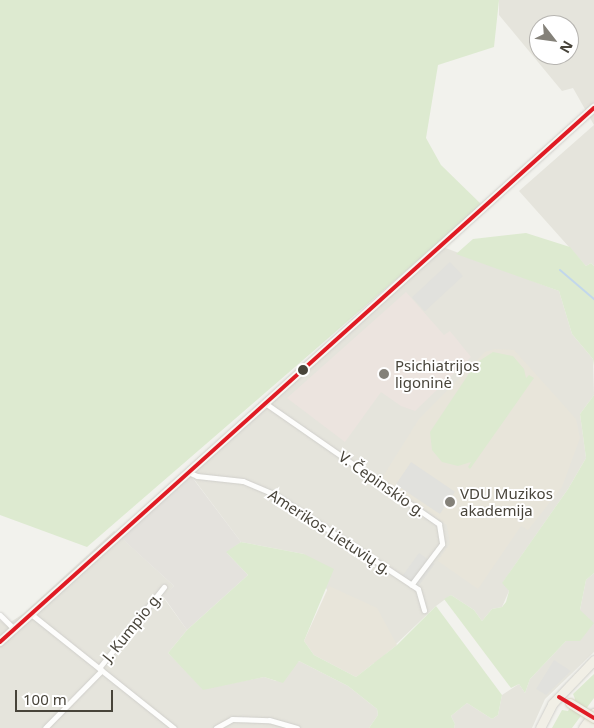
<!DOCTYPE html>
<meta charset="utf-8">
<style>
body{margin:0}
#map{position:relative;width:594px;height:728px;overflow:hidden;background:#f2f2ed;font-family:"Noto Sans",sans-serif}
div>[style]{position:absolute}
.residential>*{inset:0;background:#e5e4dc}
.industrial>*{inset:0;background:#e4e2dd}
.education>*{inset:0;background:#e8e5da}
.medical>*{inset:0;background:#ece4df}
.green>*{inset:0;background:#ddead0}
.parking>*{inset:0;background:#e1e1dd;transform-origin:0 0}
.stream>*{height:2px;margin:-1px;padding:0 1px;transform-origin:1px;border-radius:1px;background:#c2d7eb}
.roads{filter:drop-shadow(0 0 1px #d0cfcb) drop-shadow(0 0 1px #d0cfcb)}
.street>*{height:5px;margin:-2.5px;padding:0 2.5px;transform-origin:2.5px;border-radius:2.5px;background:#fdfdfc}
.secondary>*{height:8px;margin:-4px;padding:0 4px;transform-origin:4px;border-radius:4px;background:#f6f6f1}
.primary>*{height:9px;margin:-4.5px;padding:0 4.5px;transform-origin:4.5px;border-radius:4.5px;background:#f1efe6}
.bridges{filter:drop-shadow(0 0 1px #d2cfbd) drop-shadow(0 0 1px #d2cfbd)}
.primary-bridge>*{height:9px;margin:-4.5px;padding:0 4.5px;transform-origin:4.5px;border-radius:4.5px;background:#f1efe6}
.bus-1>*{height:4px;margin:-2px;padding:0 2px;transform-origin:2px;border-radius:2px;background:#e01b24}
.dots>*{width:14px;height:14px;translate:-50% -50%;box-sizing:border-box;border:2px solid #fff;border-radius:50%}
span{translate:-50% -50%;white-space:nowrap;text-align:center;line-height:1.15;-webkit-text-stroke:4px #fff;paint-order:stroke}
.poi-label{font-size:15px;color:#48443a}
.left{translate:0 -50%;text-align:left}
.street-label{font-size:15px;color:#48443a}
.north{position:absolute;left:529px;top:15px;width:50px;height:50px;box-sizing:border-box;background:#fff;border:1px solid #b6b4b0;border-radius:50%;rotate:120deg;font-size:14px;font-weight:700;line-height:20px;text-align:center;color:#48443a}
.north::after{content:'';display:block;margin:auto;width:18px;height:22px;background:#848179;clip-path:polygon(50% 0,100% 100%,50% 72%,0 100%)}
.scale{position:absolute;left:15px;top:690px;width:98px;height:22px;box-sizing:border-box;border:2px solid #48443a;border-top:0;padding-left:6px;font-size:15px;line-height:18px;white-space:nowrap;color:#48443a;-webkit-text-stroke:4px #fff;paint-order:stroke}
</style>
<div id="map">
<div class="residential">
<div style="clip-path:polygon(evenodd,499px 0,594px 0,594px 125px,573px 88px,562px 91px,499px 15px,499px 0,539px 25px,569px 25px,569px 55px,539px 55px,539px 25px)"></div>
<div style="clip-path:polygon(594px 125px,594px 266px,591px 263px,586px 266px,519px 191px)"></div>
<div style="clip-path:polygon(443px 247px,559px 291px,572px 334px,593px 359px,594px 395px,580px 414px,586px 458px,568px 489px,503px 582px,509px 591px,502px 607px,492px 609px,482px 621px,474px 610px,451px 595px,436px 606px,375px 664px,304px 554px,241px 542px,190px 474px)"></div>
<div style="clip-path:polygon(114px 531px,174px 586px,163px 597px,187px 630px,168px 653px,203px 689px,264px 677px,276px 681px,299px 661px,348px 686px,377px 709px,378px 715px,369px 728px,0 728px,0 620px,6px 625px,23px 614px)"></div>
<div style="clip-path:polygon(594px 573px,594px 652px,545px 699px,532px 728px,454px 728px,455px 724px,451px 716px,467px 703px,492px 719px,498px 715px,502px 695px,519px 684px,525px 693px,530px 679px,566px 641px,580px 610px,586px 580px)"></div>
</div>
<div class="industrial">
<div style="clip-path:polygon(188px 472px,241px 542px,227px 553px,248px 575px,187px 630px,163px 596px,174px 586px,118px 535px)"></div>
</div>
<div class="education">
<div style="clip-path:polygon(495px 349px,514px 350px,576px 419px,580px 438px,562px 487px,528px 530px,521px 526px,478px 589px,438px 561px,450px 543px,447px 525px,382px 478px,419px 419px,485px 352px)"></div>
<div style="clip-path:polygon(329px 586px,377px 608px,397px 645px,356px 677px,314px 655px,304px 641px)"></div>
</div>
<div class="medical">
<div style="clip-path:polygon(406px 292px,444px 335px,450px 331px,471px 357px,415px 411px,401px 406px,381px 392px,345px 442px,287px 398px)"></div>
</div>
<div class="green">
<div style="clip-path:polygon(0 0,499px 0,494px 47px,438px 65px,426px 138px,441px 165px,482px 205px,87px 547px,0 515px)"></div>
<div style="clip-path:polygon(526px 233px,570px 247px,586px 266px,591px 263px,594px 266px,594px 366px,593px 359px,572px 334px,559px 291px,456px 254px,473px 239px)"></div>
<div style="clip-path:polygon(493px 352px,513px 356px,524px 369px,526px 378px,529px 375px,534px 378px,470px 469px,468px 467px,471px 462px,458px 466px,442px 462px,432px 450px,430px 432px,476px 363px)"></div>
<div style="clip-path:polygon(594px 395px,594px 573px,586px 580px,580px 610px,594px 623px,580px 641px,566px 641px,530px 679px,525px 693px,519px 684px,511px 688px,444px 599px,451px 595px,474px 610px,482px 621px,492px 609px,502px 607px,506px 602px,509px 591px,502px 583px,568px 489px,586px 458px,580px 414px)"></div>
<div style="clip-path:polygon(241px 542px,304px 554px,334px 569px,304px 641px,314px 655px,356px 677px,397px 645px,436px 606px,502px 695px,498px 715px,492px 719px,467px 703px,451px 716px,455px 724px,454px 728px,369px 728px,378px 715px,377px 709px,348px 686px,299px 661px,283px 683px,264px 677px,203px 690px,168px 653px,187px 630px,248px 575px,226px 552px)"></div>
<div style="clip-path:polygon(594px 674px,594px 698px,572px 728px,552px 728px,562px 710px,568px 711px,575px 699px,573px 694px)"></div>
</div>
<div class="parking">
<div style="left:450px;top:262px;width:19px;height:52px;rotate:47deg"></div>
<div style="left:411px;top:462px;width:53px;height:27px;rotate:34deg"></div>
<div style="left:419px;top:553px;width:19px;height:28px;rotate:36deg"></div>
<div style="clip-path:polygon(554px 660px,571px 671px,546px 695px,536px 689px)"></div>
</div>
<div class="stream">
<div style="left:560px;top:270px;width:45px;rotate:40.5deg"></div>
</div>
<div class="roads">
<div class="street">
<div style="left:265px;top:403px;width:212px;rotate:34.8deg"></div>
<div style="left:439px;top:524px;width:20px;rotate:81deg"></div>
<div style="left:442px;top:544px;width:51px;rotate:127.1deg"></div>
<div style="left:188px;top:472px;width:10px;rotate:24deg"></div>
<div style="left:197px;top:476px;width:46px;rotate:6.2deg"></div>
<div style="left:243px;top:481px;width:36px;rotate:23deg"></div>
<div style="left:276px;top:495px;width:170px;rotate:33.5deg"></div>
<div style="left:418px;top:589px;width:22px;rotate:74deg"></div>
<div style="left:31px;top:614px;width:183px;rotate:38.6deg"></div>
<div style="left:0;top:615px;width:20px;rotate:45deg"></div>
<div style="left:99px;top:668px;width:104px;rotate:-51.3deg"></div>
<div style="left:45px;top:728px;width:81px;rotate:-45.5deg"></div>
<div style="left:216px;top:728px;width:18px;rotate:-29deg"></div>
<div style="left:232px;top:719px;width:37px;rotate:2deg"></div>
<div style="left:269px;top:720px;width:29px;rotate:16deg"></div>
</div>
<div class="secondary">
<div style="left:0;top:642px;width:799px;rotate:-41.96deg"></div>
</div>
<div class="primary">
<div style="left:540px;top:728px;width:27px;rotate:-63deg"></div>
<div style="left:552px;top:704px;width:61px;rotate:-46.3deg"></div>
<div style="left:583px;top:728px;width:19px;rotate:-54deg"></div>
<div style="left:593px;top:728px;width:1px;rotate:-45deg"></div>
</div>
</div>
<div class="bridges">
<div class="primary-bridge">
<div style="left:570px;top:703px;width:28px;rotate:32deg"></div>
</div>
</div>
<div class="bus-1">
<div style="left:0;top:642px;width:799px;rotate:-41.96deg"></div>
<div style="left:559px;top:697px;width:41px;rotate:31deg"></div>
</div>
<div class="dots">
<div style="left:303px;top:370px;background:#48443a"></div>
<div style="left:384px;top:374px;background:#848179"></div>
<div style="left:450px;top:502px;background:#848179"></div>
</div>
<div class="poi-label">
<span class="left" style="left:395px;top:374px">Psichiatrijos<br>ligoninė</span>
<span class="left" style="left:460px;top:502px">VDU Muzikos<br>akademija</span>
</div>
<div class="street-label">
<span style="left:382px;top:484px;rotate:35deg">V. Čepinskio g.</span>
<span style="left:330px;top:532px;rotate:33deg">Amerikos Lietuvių g.</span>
<span style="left:132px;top:627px;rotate:-51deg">J. Kumpio g.</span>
</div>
<div class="north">N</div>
<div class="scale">100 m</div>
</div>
